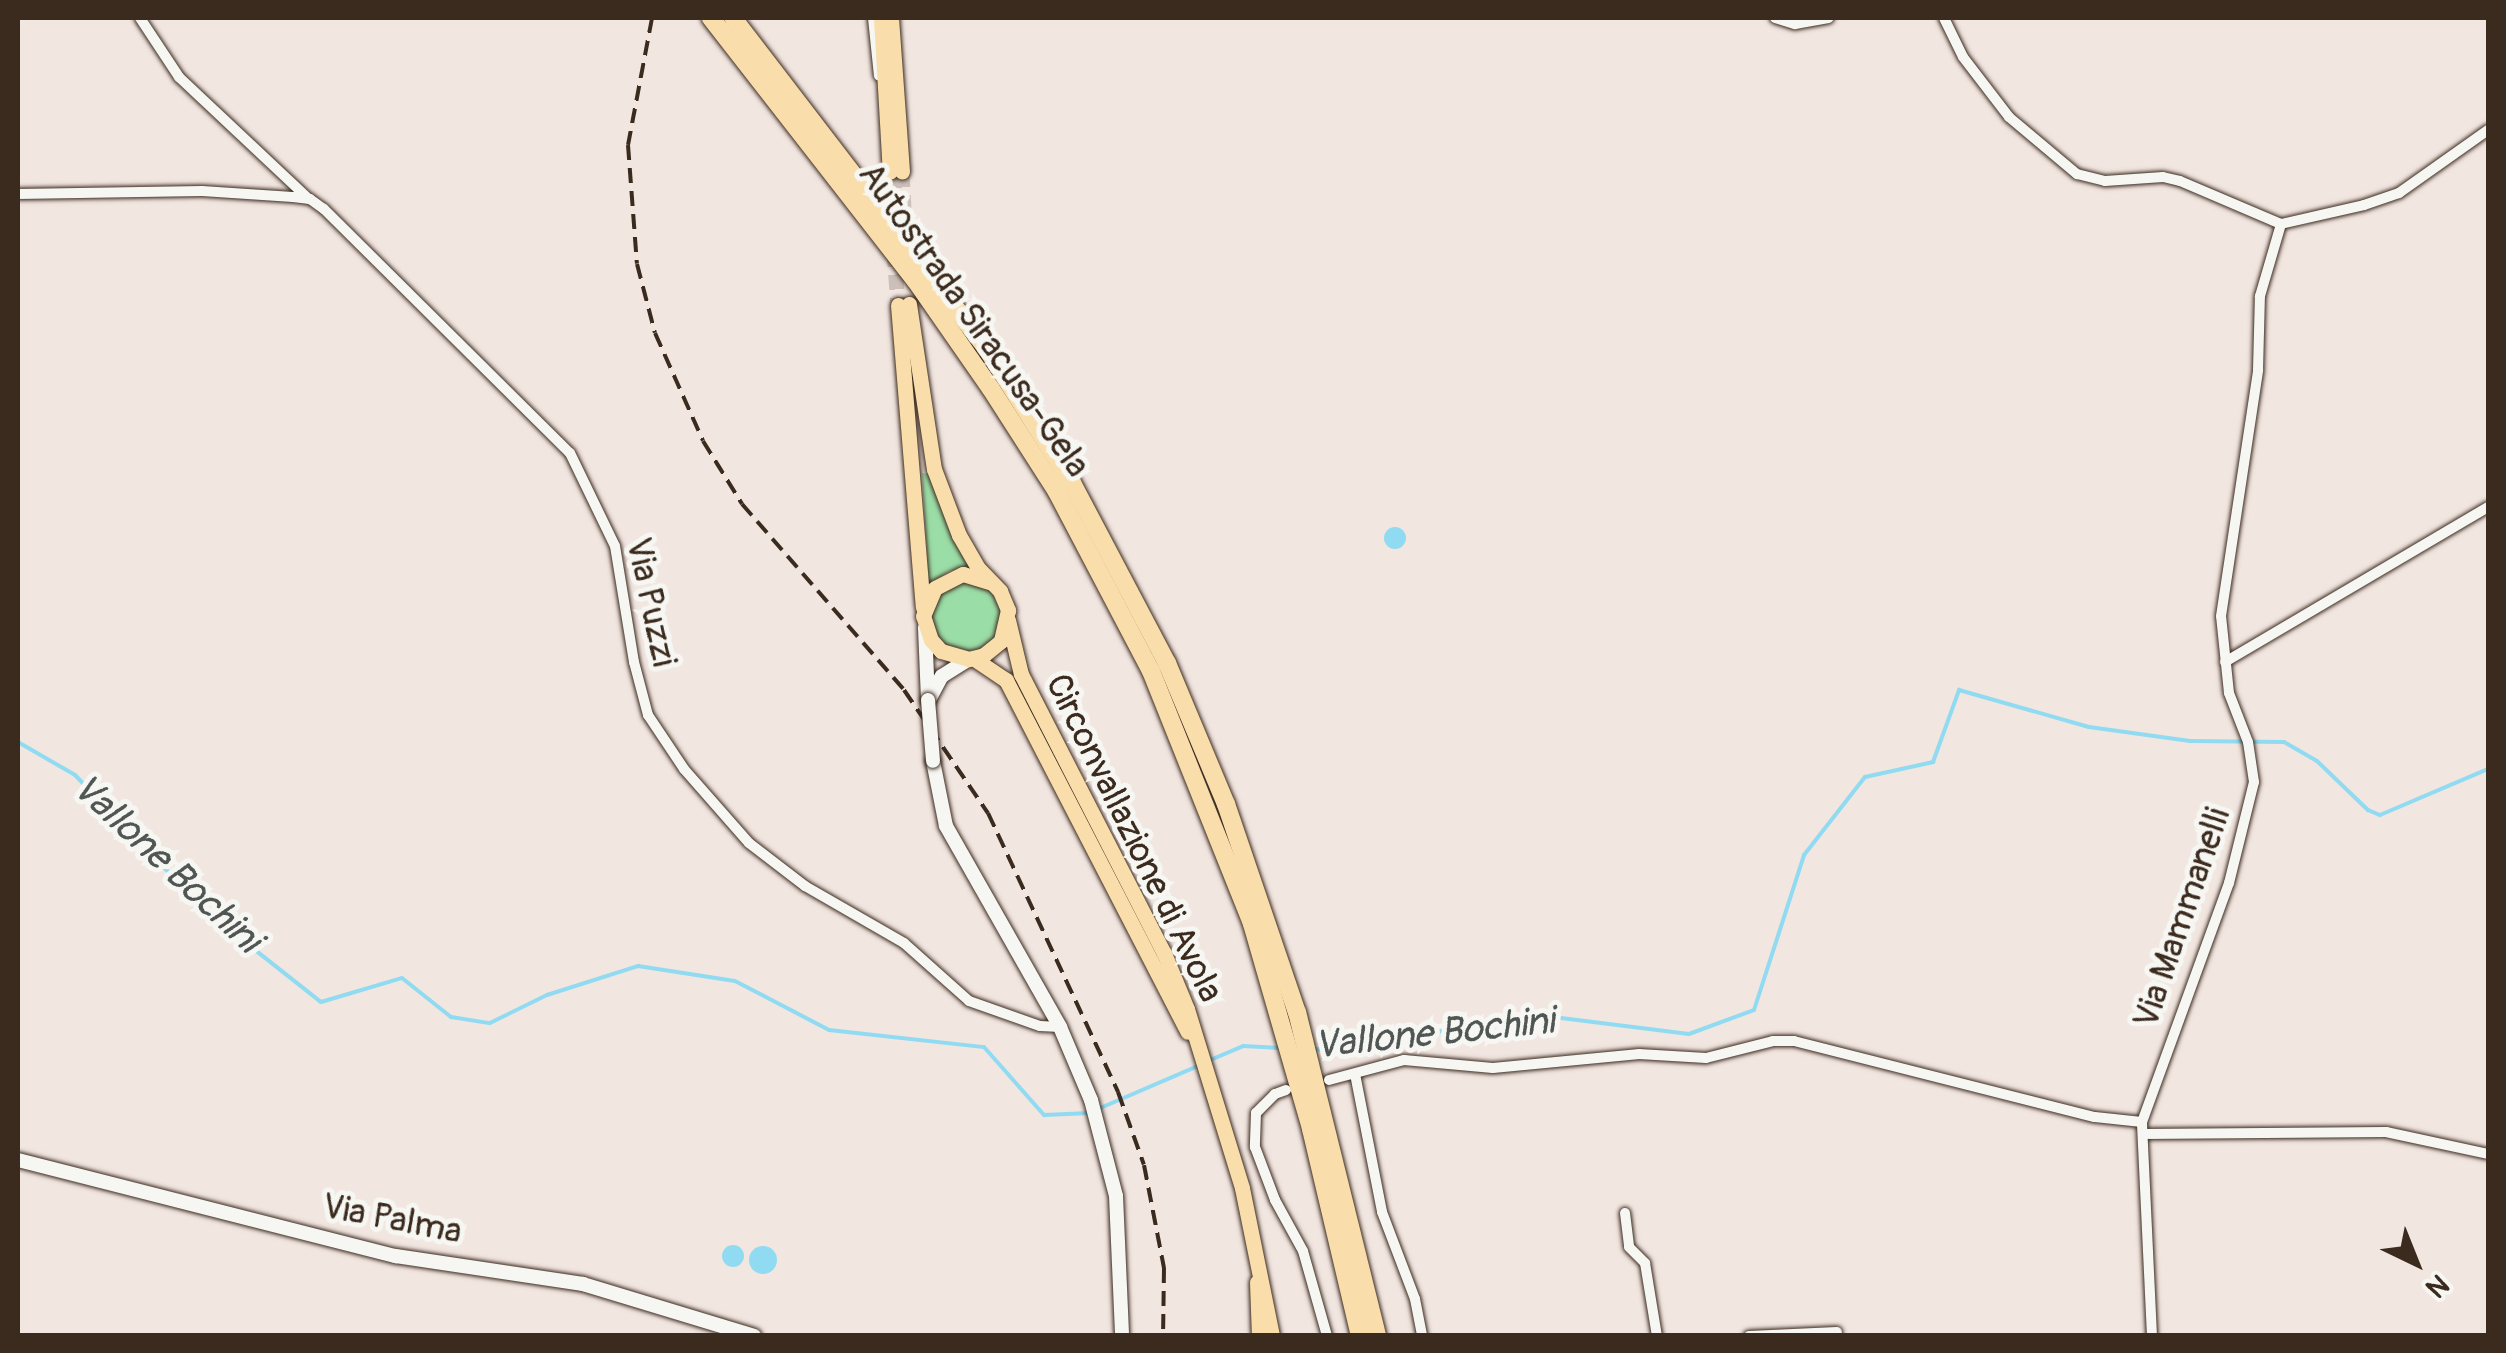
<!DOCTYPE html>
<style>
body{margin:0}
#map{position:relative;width:2506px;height:1353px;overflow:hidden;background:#f2e6e1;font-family:Pangolin,sans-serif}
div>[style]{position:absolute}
.green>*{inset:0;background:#9bdda7}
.round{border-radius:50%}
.water>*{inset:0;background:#90dbf1}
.stream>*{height:4px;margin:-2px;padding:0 2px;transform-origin:2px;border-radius:2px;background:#90dbf1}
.primary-tunnel>*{height:15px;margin-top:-7.5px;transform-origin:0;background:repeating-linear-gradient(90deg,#cdc0ba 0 15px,transparent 0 23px)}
.roads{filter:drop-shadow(0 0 2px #3b2a1e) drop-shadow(0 0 2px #3b2a1e)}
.street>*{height:10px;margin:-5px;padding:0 5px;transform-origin:5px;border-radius:5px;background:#f6f6f2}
.secondary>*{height:14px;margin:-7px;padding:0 7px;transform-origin:7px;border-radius:7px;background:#f6f6f2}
.primary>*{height:15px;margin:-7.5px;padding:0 7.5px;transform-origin:7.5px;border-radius:7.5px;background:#f9deab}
.highway>*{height:18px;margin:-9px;padding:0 9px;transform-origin:9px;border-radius:9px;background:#f9deab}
.rail>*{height:4px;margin-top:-2px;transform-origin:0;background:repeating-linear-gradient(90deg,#3b2a1e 0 15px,transparent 0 23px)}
.bridges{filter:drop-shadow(0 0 2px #3b2a1e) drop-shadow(0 0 2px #3b2a1e)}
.secondary-bridge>*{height:14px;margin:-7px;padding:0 7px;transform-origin:7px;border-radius:7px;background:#f6f6f2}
span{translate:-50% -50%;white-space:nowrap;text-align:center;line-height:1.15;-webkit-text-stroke:10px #f6f6f2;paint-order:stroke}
.street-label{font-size:35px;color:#3b2a1e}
.water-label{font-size:38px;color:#505653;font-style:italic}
.frame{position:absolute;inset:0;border:20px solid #3b2a1e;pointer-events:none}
.north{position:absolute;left:2366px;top:1213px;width:100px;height:100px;-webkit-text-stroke:8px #f6f6f2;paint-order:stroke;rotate:137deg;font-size:28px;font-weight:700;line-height:40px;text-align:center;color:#3b2a1e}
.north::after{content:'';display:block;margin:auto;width:35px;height:45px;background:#3b2a1e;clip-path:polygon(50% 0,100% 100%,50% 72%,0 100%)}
</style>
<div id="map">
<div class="green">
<div style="clip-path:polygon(922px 473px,928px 474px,971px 567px,949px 571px,929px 585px)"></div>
<div class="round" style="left:931px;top:582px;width:70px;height:70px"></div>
</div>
<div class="water">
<div class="round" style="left:1384px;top:527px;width:22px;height:22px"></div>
<div class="round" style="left:722px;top:1245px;width:22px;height:22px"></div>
<div class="round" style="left:749px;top:1246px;width:28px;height:28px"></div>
</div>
<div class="stream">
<div style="left:18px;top:742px;width:66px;rotate:30.1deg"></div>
<div style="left:75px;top:775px;width:190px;rotate:46.1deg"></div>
<div style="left:207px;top:912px;width:145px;rotate:38.3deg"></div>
<div style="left:321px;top:1002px;width:84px;rotate:-16.5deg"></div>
<div style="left:402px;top:978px;width:63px;rotate:38.5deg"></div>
<div style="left:451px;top:1017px;width:39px;rotate:9deg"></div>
<div style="left:490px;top:1023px;width:64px;rotate:-26.2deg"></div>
<div style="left:547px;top:995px;width:96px;rotate:-17.7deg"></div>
<div style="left:638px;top:966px;width:98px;rotate:8.8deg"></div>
<div style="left:735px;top:981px;width:106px;rotate:27.5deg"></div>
<div style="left:829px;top:1030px;width:156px;rotate:6.3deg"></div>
<div style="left:984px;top:1047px;width:91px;rotate:48.6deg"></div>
<div style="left:1044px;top:1115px;width:46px;rotate:-2.5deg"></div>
<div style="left:1310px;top:1049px;width:23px;rotate:2deg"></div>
<div style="left:1333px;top:1050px;width:134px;rotate:-9.9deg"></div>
<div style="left:1465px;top:1027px;width:96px;rotate:-5.4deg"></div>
<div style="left:1561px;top:1018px;width:129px;rotate:7.1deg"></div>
<div style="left:1689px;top:1034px;width:69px;rotate:-20.3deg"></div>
<div style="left:1754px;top:1010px;width:163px;rotate:-72.1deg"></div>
<div style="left:1804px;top:855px;width:99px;rotate:-52deg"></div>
<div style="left:1865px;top:777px;width:70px;rotate:-12.4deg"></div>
<div style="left:1933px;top:762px;width:77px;rotate:-70.1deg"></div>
<div style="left:1959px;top:690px;width:135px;rotate:15.9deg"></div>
<div style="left:2089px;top:727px;width:102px;rotate:7.9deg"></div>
<div style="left:2190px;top:741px;width:94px;rotate:0.6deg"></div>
<div style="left:2284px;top:742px;width:38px;rotate:30deg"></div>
<div style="left:2317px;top:761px;width:71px;rotate:43.9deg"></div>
<div style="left:2368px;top:810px;width:13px;rotate:23deg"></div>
<div style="left:2380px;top:815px;width:117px;rotate:-23.1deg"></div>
<div style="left:1208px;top:1061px;width:38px;rotate:-23deg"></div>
<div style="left:1243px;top:1046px;width:38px;rotate:3deg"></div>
<div style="left:1098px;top:1109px;width:111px;rotate:-23.3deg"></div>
</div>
<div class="primary-tunnel">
<div style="left:890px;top:172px;width:56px;rotate:86.9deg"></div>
<div style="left:902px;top:172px;width:73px;rotate:86.9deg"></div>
<div style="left:894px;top:251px;width:54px;rotate:85.8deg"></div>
</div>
<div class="roads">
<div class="street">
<div style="left:140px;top:18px;width:71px;rotate:56.5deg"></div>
<div style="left:179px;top:77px;width:178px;rotate:43.2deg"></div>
<div style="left:873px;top:18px;width:58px;rotate:84.1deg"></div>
<div style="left:1775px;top:18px;width:21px;rotate:17deg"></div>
<div style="left:1795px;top:24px;width:34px;rotate:-10deg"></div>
<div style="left:1944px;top:18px;width:43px;rotate:64deg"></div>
<div style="left:1963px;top:57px;width:76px;rotate:52.5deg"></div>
<div style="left:2009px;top:117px;width:89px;rotate:40deg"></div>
<div style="left:2077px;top:174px;width:29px;rotate:14deg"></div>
<div style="left:2105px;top:181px;width:58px;rotate:-3.9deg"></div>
<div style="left:2163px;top:177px;width:17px;rotate:13deg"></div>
<div style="left:2180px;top:181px;width:110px;rotate:23.1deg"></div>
<div style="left:2281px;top:224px;width:85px;rotate:-12.9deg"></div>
<div style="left:2364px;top:205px;width:37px;rotate:-19deg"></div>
<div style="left:2399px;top:193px;width:109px;rotate:-35.3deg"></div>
<div style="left:18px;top:194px;width:184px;rotate:-0.9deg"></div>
<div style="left:202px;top:191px;width:91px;rotate:3.8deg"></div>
<div style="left:293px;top:197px;width:17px;rotate:7deg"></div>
<div style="left:310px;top:199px;width:17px;rotate:36deg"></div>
<div style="left:324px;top:209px;width:346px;rotate:44.8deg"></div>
<div style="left:570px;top:453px;width:103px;rotate:64.2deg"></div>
<div style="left:615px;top:546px;width:118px;rotate:80.7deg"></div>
<div style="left:634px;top:662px;width:55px;rotate:75.2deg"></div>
<div style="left:648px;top:715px;width:65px;rotate:56.3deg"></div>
<div style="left:684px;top:769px;width:98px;rotate:48.7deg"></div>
<div style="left:749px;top:843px;width:71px;rotate:37.5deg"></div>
<div style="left:805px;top:886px;width:114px;rotate:29.9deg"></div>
<div style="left:904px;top:943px;width:87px;rotate:41.7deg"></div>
<div style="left:969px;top:1001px;width:75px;rotate:19.4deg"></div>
<div style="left:1040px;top:1026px;width:20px;rotate:3deg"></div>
<div style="left:2225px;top:662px;width:305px;rotate:-30.5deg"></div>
<div style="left:1355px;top:1074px;width:141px;rotate:78.9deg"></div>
<div style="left:1382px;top:1212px;width:93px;rotate:69.2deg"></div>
<div style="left:1415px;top:1299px;width:38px;rotate:79deg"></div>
<div style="left:1329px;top:1080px;width:78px;rotate:-14.9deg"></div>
<div style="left:1404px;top:1060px;width:89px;rotate:5.1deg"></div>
<div style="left:1493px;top:1068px;width:147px;rotate:-5.5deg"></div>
<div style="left:1639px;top:1054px;width:67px;rotate:3.4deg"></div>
<div style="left:1706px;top:1058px;width:69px;rotate:-14.2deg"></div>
<div style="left:1773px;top:1041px;width:21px"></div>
<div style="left:1794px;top:1041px;width:310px;rotate:14.2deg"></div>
<div style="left:2095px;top:1117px;width:47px;rotate:6.1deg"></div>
<div style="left:1286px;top:1090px;width:12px;rotate:160deg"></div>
<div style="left:1275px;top:1094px;width:27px;rotate:135deg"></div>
<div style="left:1256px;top:1113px;width:34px;rotate:92deg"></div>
<div style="left:1255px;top:1147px;width:57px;rotate:69.3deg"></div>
<div style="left:1275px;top:1200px;width:58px;rotate:61.2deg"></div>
<div style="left:1303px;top:1251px;width:88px;rotate:74.2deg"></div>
<div style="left:2143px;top:1134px;width:243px;rotate:-0.5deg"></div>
<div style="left:2386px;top:1132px;width:104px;rotate:12.2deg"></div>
<div style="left:1625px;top:1213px;width:34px;rotate:83deg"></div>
<div style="left:1629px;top:1247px;width:23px;rotate:45deg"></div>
<div style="left:1645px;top:1263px;width:74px;rotate:80.7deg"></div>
<div style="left:1749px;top:1336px;width:88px;rotate:-2.6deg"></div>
<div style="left:2152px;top:1336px;width:214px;rotate:-92.7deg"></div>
<div style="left:2142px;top:1122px;width:254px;rotate:-70deg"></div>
<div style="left:2229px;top:883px;width:104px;rotate:-76.1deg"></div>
<div style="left:2254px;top:782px;width:40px;rotate:-98.5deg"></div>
<div style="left:2248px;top:742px;width:53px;rotate:-111.2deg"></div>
<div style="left:2229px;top:693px;width:77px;rotate:-95.9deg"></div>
<div style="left:2221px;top:616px;width:249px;rotate:-81.4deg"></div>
<div style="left:2258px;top:370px;width:74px;rotate:-88.5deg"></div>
<div style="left:2260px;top:296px;width:75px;rotate:-73.7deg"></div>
</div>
<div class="secondary">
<div style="left:925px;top:628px;width:72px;rotate:87.6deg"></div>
<div style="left:929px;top:700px;width:27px;rotate:-62deg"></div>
<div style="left:942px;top:676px;width:32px;rotate:-32deg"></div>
<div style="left:933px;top:761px;width:66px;rotate:78.7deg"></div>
<div style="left:946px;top:826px;width:231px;rotate:60.4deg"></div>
<div style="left:1060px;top:1027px;width:79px;rotate:67deg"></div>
<div style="left:1091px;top:1100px;width:99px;rotate:75.4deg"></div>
<div style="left:1116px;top:1196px;width:140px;rotate:87.5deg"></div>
<div style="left:18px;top:1160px;width:390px;rotate:14.3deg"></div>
<div style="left:396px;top:1256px;width:189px;rotate:8.5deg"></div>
<div style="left:583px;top:1284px;width:179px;rotate:16.9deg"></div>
</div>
<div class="primary">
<div style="left:881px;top:18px;width:154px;rotate:86.7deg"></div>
<div style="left:891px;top:18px;width:154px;rotate:85.9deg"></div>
<div style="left:909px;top:304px;width:167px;rotate:81.4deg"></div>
<div style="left:934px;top:469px;width:71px;rotate:69.3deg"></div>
<div style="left:959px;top:535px;width:38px;rotate:60deg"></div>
<div style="left:978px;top:568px;width:32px;rotate:46deg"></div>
<div style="left:1000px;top:591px;width:21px;rotate:67deg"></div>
<div style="left:1008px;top:610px;width:32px;rotate:103deg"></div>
<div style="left:1001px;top:641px;width:22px;rotate:141deg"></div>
<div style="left:984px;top:655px;width:16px;rotate:165deg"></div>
<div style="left:969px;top:659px;width:29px;rotate:-164deg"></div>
<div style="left:941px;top:651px;width:15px;rotate:-132deg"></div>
<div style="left:931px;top:640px;width:25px;rotate:-108deg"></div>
<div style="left:923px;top:616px;width:30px;rotate:-67deg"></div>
<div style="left:935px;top:588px;width:31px;rotate:-27deg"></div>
<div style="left:963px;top:574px;width:30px;rotate:17deg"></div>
<div style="left:898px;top:305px;width:303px;rotate:85.3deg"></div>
<div style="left:1008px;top:620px;width:56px;rotate:76.5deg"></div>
<div style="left:1021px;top:674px;width:314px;rotate:62.9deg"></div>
<div style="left:1164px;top:953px;width:61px;rotate:67.7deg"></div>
<div style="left:1187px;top:1009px;width:187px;rotate:72.9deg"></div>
<div style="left:1242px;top:1188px;width:151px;rotate:78.5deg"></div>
<div style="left:973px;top:658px;width:40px;rotate:34deg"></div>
<div style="left:1006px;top:680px;width:396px;rotate:62.7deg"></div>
<div style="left:1257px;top:1282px;width:54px;rotate:87.9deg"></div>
</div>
<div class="highway">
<div style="left:711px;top:18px;width:333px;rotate:52.1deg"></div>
<div style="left:916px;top:281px;width:131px;rotate:55.2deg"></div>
<div style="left:991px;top:389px;width:122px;rotate:57.3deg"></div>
<div style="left:1057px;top:492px;width:202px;rotate:62.3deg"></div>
<div style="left:1151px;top:671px;width:272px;rotate:68.2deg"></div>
<div style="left:1252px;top:924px;width:213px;rotate:73.9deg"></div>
<div style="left:1311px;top:1129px;width:213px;rotate:76.7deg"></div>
<div style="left:733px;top:18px;width:417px;rotate:52.5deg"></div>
<div style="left:987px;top:349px;width:159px;rotate:57.6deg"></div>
<div style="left:1072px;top:483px;width:204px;rotate:62.2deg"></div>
<div style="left:1167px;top:663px;width:153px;rotate:67.3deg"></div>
<div style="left:1226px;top:804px;width:220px;rotate:71.2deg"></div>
<div style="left:1297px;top:1012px;width:334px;rotate:76.1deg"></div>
</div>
</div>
<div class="rail">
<div style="left:652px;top:18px;width:129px;rotate:100.7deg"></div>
<div style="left:628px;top:145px;width:119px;rotate:85.7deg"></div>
<div style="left:637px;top:264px;width:71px;rotate:75.4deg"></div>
<div style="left:655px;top:333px;width:118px;rotate:66deg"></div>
<div style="left:703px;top:441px;width:74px;rotate:58.2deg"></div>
<div style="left:742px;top:504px;width:247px;rotate:48.9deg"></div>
<div style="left:904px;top:690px;width:149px;rotate:55.7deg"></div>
<div style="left:988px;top:813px;width:308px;rotate:65deg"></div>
<div style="left:1118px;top:1092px;width:77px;rotate:70.4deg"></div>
<div style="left:1144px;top:1165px;width:105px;rotate:79deg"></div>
<div style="left:1164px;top:1268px;width:68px;rotate:90.8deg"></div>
</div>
<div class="bridges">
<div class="secondary-bridge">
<div style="left:928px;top:700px;width:61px;rotate:85.3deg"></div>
</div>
</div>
<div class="street-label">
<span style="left:974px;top:320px;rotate:55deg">Autostrada Siracusa-Gela</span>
<span style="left:651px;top:602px;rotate:78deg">Via Puzzi</span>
<span style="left:1134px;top:838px;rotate:64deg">Circonvallazione di Avola</span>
<span style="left:2182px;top:918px;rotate:-71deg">Via Mammanelli</span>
<span style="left:392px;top:1219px;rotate:11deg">Via Palma</span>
</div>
<div class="water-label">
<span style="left:166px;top:864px;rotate:43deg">Vallone Bochini</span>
<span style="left:1434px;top:1034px;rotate:-6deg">Vallone Bochini</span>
</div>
<div class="frame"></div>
<div class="north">N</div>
</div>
